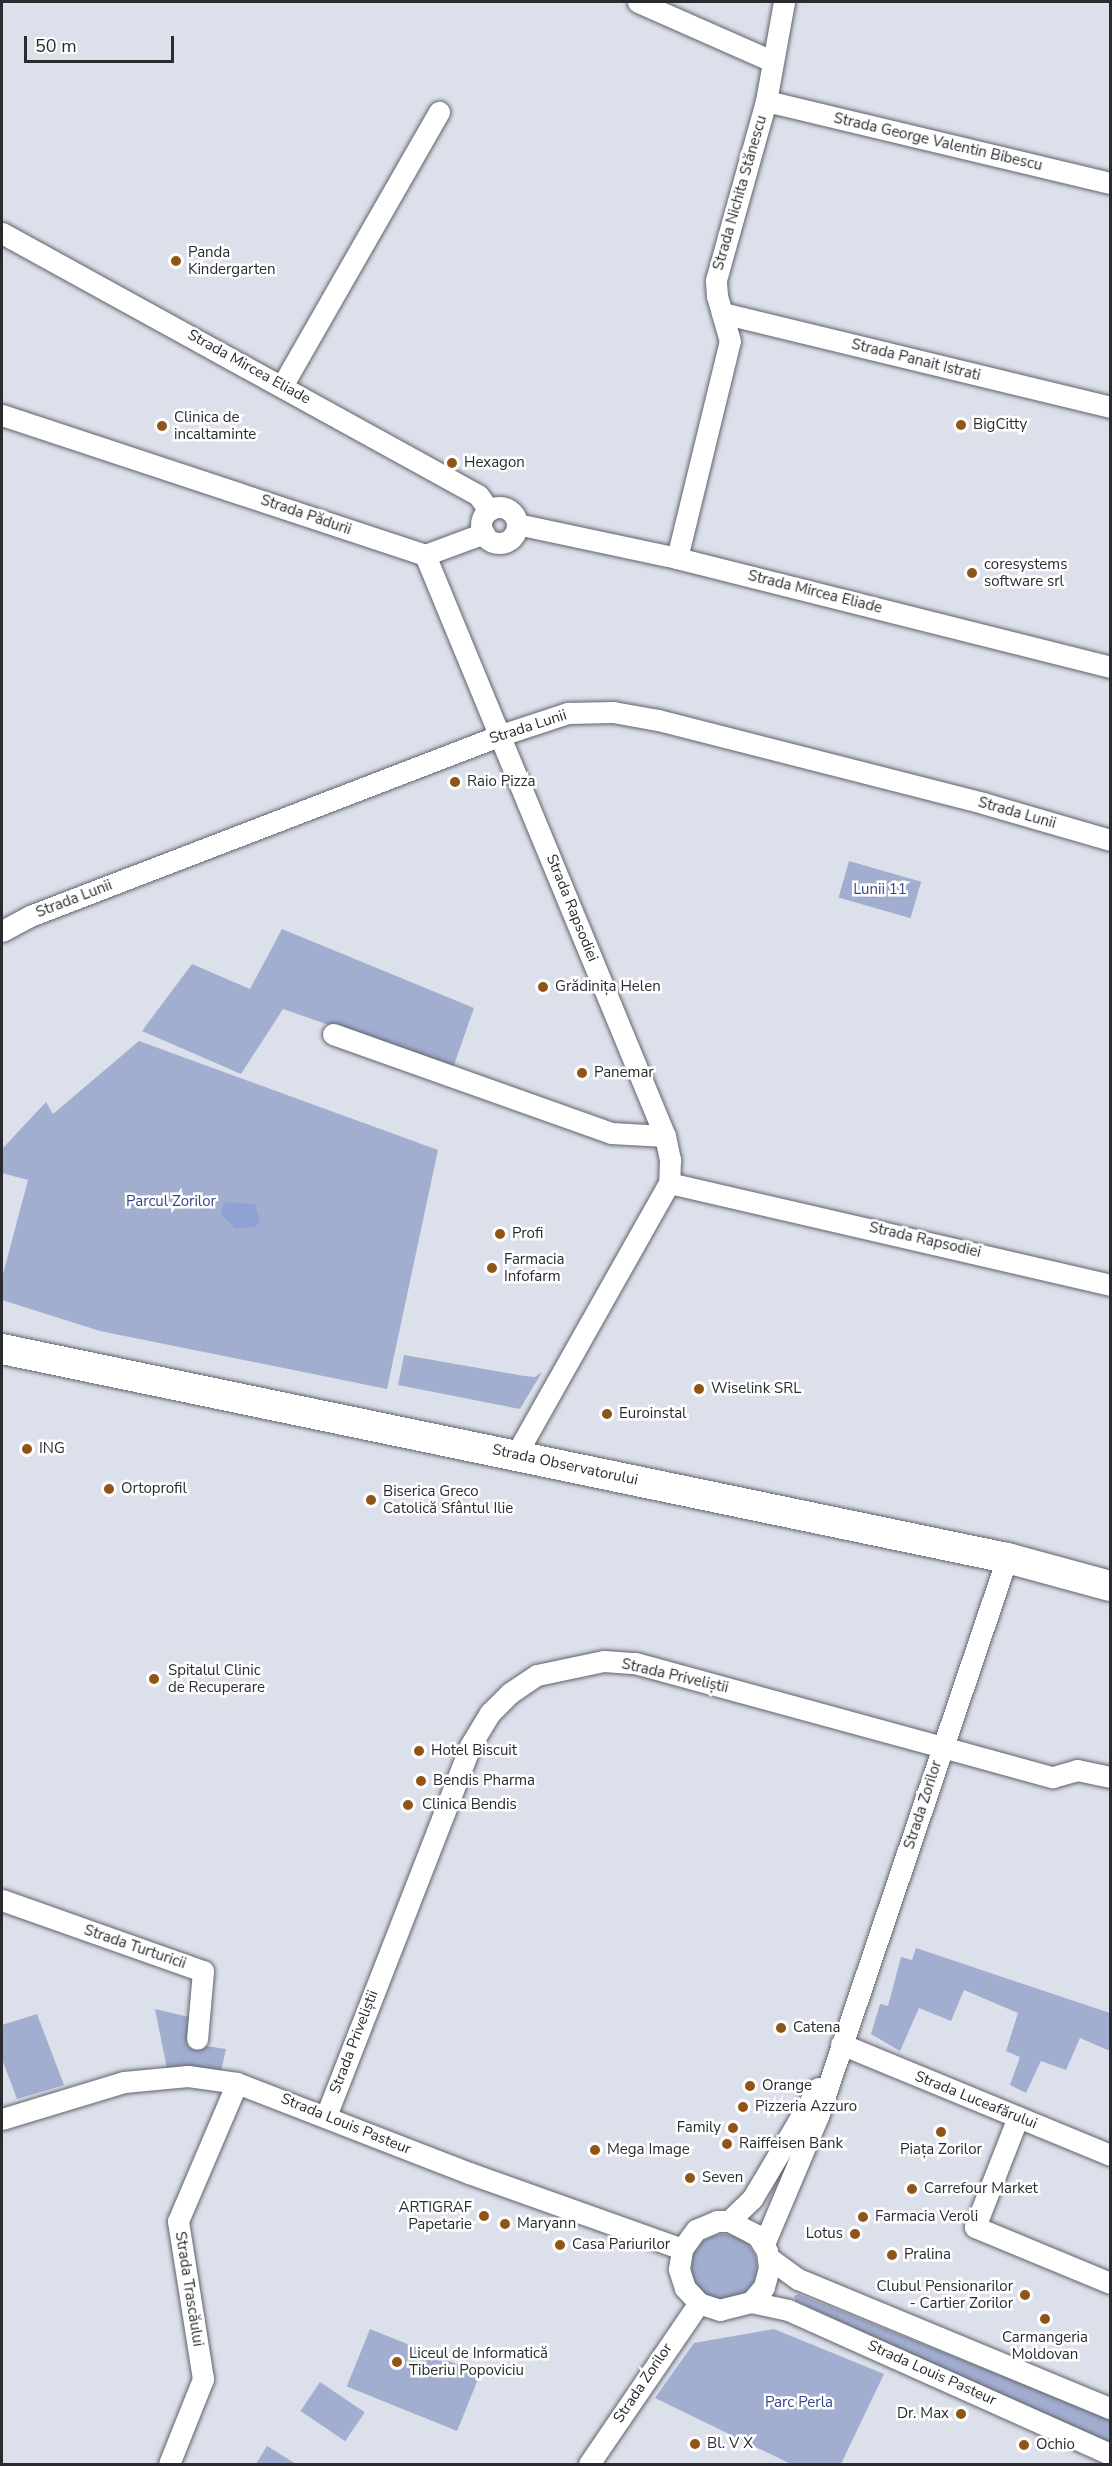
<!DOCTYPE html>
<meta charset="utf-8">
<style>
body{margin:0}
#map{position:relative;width:1112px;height:2466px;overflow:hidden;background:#dce0eb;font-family:"Nunito Sans",sans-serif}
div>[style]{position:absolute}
.green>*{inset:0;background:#a2aecf;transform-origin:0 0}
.round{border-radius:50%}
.water>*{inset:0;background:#90a1d5}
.roads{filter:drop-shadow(0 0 2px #5f636c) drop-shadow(0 0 2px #5f636c)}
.street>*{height:21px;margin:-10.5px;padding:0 10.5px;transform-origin:10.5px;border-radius:10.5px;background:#fff}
.street>.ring{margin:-10.5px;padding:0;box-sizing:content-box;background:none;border:21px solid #fff;border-radius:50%}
.secondary>*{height:30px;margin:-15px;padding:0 15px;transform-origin:15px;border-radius:15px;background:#fff}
.dots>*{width:16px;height:16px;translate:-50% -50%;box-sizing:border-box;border:3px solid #fff;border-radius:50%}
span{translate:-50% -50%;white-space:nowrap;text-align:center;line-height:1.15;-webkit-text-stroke:5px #fff;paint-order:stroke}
.street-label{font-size:15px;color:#2a2b2f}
.poi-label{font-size:15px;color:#2a2b2f}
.left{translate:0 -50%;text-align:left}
.right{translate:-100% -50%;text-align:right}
.park-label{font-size:15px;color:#364787}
.frame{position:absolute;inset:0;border:3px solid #2a2b2f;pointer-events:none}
.scale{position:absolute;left:24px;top:36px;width:150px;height:27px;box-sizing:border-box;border:3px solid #2a2b2f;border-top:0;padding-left:8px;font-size:18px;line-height:21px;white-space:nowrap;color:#2a2b2f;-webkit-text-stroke:4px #fff;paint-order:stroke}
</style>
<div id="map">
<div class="green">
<div style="left:849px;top:861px;width:75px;height:38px;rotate:16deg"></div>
<div style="clip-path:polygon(282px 929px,474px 1008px,453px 1068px,283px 1009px,241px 1074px,142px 1031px,192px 964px,250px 989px)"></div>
<div style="clip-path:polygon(139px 1041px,438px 1150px,387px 1389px,100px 1331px,2px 1300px,2px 1278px,28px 1180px,2px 1173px,2px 1149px,46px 1102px,53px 1114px)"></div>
<div style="clip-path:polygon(404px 1355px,524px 1376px,535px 1377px,542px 1372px,520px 1409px,398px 1385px)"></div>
<div style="clip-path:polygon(916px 1948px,1110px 2013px,1110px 2051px,1080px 2038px,1066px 2070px,1041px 2061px,1026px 2093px,1010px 2085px,1020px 2057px,1006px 2051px,1018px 2013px,964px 1990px,951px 2021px,919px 2008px,900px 2051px,871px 2034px,880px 2004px,888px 2006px,901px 1957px,912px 1960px)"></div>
<div style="clip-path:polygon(155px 2009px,189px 2017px,192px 2044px,226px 2049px,221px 2072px,167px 2069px)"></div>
<div style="clip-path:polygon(37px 2014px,64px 2085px,17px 2099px,2px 2059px,2px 2025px)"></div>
<div class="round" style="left:691px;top:2234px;width:66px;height:66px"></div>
<div style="clip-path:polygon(798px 2294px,1110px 2419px,1110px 2446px,796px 2301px,794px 2296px)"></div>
<div style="left:370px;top:2329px;width:119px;height:62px;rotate:22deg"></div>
<div style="clip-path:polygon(774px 2329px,884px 2374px,841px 2464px,791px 2464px,655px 2398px,694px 2343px)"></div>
<div style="left:320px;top:2382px;width:54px;height:35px;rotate:34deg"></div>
<div style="clip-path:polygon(267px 2446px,296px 2464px,256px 2464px)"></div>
</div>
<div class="water">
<div style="clip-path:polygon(224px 1202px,255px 1204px,260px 1221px,255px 1227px,235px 1228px,221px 1214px)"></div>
</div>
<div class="roads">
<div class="street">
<div style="left:638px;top:2px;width:146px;rotate:23.8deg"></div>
<div style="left:766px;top:101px;width:354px;rotate:13.4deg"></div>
<div style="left:2px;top:233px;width:543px;rotate:28.83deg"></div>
<div style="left:478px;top:495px;width:19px;rotate:54deg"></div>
<div style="left:722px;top:313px;width:399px;rotate:13.6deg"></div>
<div style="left:282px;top:386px;width:316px;rotate:-60.2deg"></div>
<div style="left:2px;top:415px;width:446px;rotate:18.3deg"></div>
<div style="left:425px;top:555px;width:629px;rotate:67.56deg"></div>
<div style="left:665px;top:1136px;width:25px;rotate:78deg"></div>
<div style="left:670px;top:1160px;width:23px;rotate:92deg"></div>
<div style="left:669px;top:1183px;width:312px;rotate:119.4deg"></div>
<div class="ring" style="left:481px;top:507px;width:15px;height:15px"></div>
<div style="left:517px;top:524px;width:164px;rotate:12deg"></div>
<div style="left:677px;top:558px;width:447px;rotate:14.1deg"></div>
<div style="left:425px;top:555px;width:63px;rotate:-20.4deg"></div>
<div style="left:677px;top:558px;width:223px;rotate:-76.3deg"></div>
<div style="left:730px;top:341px;width:47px;rotate:-106.1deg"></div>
<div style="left:717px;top:296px;width:16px;rotate:-94deg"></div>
<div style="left:716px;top:280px;width:186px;rotate:-74.4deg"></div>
<div style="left:766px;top:101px;width:101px;rotate:-79.7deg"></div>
<div style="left:2px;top:931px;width:32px;rotate:-28deg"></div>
<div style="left:30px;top:916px;width:505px;rotate:-21.02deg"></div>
<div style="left:501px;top:735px;width:71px;rotate:-18.2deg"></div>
<div style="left:568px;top:713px;width:45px;rotate:-1.3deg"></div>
<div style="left:613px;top:712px;width:46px;rotate:10.1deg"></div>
<div style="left:658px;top:720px;width:335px;rotate:14.3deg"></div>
<div style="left:983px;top:803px;width:132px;rotate:16.2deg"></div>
<div style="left:333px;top:1034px;width:295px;rotate:19.6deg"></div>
<div style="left:611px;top:1133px;width:54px;rotate:3.2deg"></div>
<div style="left:669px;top:1183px;width:453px;rotate:13deg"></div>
<div style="left:2px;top:1900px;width:213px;rotate:19.5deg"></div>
<div style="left:203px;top:1971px;width:68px;rotate:95deg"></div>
<div style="left:841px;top:2044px;width:291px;rotate:22.4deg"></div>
<div style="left:326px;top:2116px;width:397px;rotate:-68.7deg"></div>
<div style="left:470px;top:1746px;width:39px;rotate:-59deg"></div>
<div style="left:490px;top:1713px;width:28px;rotate:-45deg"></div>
<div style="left:510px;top:1693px;width:32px;rotate:-34deg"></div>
<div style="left:537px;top:1675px;width:68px;rotate:-11.8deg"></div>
<div style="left:604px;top:1661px;width:31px;rotate:4deg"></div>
<div style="left:635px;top:1663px;width:433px;rotate:15.3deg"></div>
<div style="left:1053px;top:1777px;width:25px;rotate:-16deg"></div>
<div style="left:1077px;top:1770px;width:34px;rotate:12deg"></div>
<div style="left:1018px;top:2117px;width:118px;rotate:111.4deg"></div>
<div style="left:975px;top:2227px;width:146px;rotate:22.5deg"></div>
<div style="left:2px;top:2119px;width:127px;rotate:-16.9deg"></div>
<div style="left:124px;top:2082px;width:64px;rotate:-5.4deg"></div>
<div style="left:188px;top:2076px;width:49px;rotate:8.1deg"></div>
<div style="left:237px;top:2083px;width:249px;rotate:21.2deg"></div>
<div style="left:469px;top:2173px;width:226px;rotate:19.6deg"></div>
<div style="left:729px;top:2221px;width:31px;rotate:27deg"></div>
<div style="left:757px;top:2235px;width:19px;rotate:58deg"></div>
<div style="left:767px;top:2251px;width:17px;rotate:83deg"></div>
<div style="left:769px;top:2268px;width:20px;rotate:105deg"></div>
<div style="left:764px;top:2287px;width:20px;rotate:131deg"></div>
<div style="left:751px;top:2302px;width:32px;rotate:166deg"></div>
<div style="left:720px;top:2310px;width:22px;rotate:-162deg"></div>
<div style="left:699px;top:2303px;width:21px;rotate:-133deg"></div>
<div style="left:685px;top:2288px;width:20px;rotate:-108deg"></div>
<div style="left:679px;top:2269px;width:20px;rotate:-81deg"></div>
<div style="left:682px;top:2249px;width:24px;rotate:-54deg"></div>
<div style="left:696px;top:2230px;width:23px;rotate:-23deg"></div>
<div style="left:717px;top:2221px;width:12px"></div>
<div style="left:729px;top:2221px;width:32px;rotate:-44deg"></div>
<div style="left:752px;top:2199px;width:129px;rotate:-59.3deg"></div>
<div style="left:764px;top:2244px;width:139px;rotate:-67.1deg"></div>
<div style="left:818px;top:2116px;width:589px;rotate:-71.29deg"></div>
<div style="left:769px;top:2258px;width:36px;rotate:36deg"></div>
<div style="left:798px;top:2279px;width:338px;rotate:22.5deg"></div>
<div style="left:751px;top:2302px;width:38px;rotate:12deg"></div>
<div style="left:788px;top:2310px;width:353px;rotate:24.1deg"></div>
<div style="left:169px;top:2464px;width:92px;rotate:-68.2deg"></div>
<div style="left:203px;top:2379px;width:160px;rotate:-99deg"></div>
<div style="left:178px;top:2221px;width:150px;rotate:-66.9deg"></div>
<div style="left:589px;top:2464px;width:195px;rotate:-55.7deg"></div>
</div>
<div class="secondary">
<div style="left:2px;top:1349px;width:1027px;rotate:11.75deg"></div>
<div style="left:1007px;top:1558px;width:107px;rotate:15.2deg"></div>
</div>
</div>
<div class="dots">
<div style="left:176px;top:261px;background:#915417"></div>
<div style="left:961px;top:425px;background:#915417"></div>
<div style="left:162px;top:426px;background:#915417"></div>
<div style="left:452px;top:463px;background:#915417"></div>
<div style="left:972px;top:573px;background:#915417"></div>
<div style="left:455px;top:782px;background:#915417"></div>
<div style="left:543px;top:987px;background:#915417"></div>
<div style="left:582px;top:1073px;background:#915417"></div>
<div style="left:500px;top:1234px;background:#915417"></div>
<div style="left:492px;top:1268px;background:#915417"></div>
<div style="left:699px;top:1389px;background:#915417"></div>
<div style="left:607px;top:1414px;background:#915417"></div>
<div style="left:27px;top:1449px;background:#915417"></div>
<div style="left:109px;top:1489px;background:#915417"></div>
<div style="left:371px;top:1500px;background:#915417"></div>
<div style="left:154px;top:1679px;background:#915417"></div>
<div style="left:419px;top:1751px;background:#915417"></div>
<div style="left:421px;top:1781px;background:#915417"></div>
<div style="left:408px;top:1805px;background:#915417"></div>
<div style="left:781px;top:2028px;background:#915417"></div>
<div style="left:750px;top:2086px;background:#915417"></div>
<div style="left:743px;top:2107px;background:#915417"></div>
<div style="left:733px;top:2128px;background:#915417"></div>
<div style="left:941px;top:2132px;background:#915417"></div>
<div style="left:727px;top:2144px;background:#915417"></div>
<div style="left:595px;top:2150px;background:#915417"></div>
<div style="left:690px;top:2178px;background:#915417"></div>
<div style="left:912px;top:2189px;background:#915417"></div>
<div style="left:484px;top:2216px;background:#915417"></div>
<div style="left:863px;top:2217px;background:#915417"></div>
<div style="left:505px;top:2224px;background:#915417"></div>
<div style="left:855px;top:2234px;background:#915417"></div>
<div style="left:560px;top:2245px;background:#915417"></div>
<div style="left:892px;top:2255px;background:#915417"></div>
<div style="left:1025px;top:2295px;background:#915417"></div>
<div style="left:1045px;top:2319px;background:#915417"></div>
<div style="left:397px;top:2362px;background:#915417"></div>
<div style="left:961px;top:2414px;background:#915417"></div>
<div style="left:695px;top:2444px;background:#915417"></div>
<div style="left:1024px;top:2445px;background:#915417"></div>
</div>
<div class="street-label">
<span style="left:938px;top:142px;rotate:13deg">Strada George Valentin Bibescu</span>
<span style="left:740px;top:193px;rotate:-74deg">Strada Nichita Stănescu</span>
<span style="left:916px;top:360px;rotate:14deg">Strada Panait Istrati</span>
<span style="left:249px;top:367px;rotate:29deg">Strada Mircea Eliade</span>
<span style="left:306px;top:515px;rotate:19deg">Strada Pădurii</span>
<span style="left:815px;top:592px;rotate:14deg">Strada Mircea Eliade</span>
<span style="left:528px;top:727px;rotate:-18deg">Strada Lunii</span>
<span style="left:1017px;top:813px;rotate:16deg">Strada Lunii</span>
<span style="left:74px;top:899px;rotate:-21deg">Strada Lunii</span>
<span style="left:572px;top:908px;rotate:68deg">Strada Rapsodiei</span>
<span style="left:925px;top:1240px;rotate:13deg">Strada Rapsodiei</span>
<span style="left:565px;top:1465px;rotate:12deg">Strada Observatorului</span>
<span style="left:675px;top:1676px;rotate:13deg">Strada Priveliștii</span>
<span style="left:923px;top:1805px;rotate:-72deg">Strada Zorilor</span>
<span style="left:135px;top:1947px;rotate:19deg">Strada Turturicii</span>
<span style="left:354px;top:2042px;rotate:-69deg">Strada Priveliștii</span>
<span style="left:976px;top:2100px;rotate:22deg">Strada Luceafărului</span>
<span style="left:346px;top:2124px;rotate:22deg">Strada Louis Pasteur</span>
<span style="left:189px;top:2289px;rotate:81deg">Strada Trascăului</span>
<span style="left:932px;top:2373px;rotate:24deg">Strada Louis Pasteur</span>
<span style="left:643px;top:2383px;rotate:-56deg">Strada Zorilor</span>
</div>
<div class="poi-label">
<span class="left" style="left:188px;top:261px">Panda<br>Kindergarten</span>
<span class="left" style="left:174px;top:426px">Clinica de<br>incaltaminte</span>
<span class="left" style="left:973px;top:425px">BigCitty</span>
<span class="left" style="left:464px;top:463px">Hexagon</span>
<span class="left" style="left:984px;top:573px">coresystems<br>software srl</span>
<span class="left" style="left:467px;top:782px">Raio Pizza</span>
<span class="left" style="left:555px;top:987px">Grădinița Helen</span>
<span class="left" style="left:594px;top:1073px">Panemar</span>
<span class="left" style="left:512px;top:1234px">Profi</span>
<span class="left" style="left:504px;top:1268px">Farmacia<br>Infofarm</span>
<span class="left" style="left:711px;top:1389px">Wiselink SRL</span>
<span class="left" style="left:619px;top:1414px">Euroinstal</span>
<span class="left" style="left:39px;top:1449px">ING</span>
<span class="left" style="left:121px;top:1489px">Ortoprofil</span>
<span class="left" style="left:383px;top:1500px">Biserica Greco<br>Catolică Sfântul Ilie</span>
<span class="left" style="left:168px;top:1679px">Spitalul Clinic<br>de Recuperare</span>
<span class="left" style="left:431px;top:1751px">Hotel Biscuit</span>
<span class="left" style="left:433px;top:1781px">Bendis Pharma</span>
<span class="left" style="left:422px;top:1805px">Clinica Bendis</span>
<span class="left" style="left:793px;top:2028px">Catena</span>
<span class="left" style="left:762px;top:2086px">Orange</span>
<span class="left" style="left:755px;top:2107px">Pizzeria Azzuro</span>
<span class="right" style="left:721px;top:2128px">Family</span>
<span class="left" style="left:739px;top:2144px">Raiffeisen Bank</span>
<span class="left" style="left:607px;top:2150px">Mega Image</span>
<span style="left:941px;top:2150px">Piața Zorilor</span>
<span class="left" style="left:702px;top:2178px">Seven</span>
<span class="left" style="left:924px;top:2189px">Carrefour Market</span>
<span class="right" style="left:472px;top:2216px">ARTIGRAF<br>Papetarie</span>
<span class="left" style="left:875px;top:2217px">Farmacia Veroli</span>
<span class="left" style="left:517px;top:2224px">Maryann</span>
<span class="right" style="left:843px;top:2234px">Lotus</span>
<span class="left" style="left:572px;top:2245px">Casa Pariurilor</span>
<span class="left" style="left:904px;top:2255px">Pralina</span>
<span class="right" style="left:1013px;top:2295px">Clubul Pensionarilor<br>- Cartier Zorilor</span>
<span style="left:1045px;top:2346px">Carmangeria<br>Moldovan</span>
<span class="left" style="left:409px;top:2362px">Liceul de Informatică<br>Tiberiu Popoviciu</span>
<span class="right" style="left:949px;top:2414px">Dr. Max</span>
<span class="left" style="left:707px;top:2444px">Bl. V X</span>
<span class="left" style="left:1036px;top:2445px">Ochio</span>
</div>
<div class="park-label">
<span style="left:880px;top:890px">Lunii 11</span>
<span style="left:171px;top:1202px">Parcul Zorilor</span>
<span style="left:799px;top:2403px">Parc Perla</span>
</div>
<div class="frame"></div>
<div class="scale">50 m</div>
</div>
